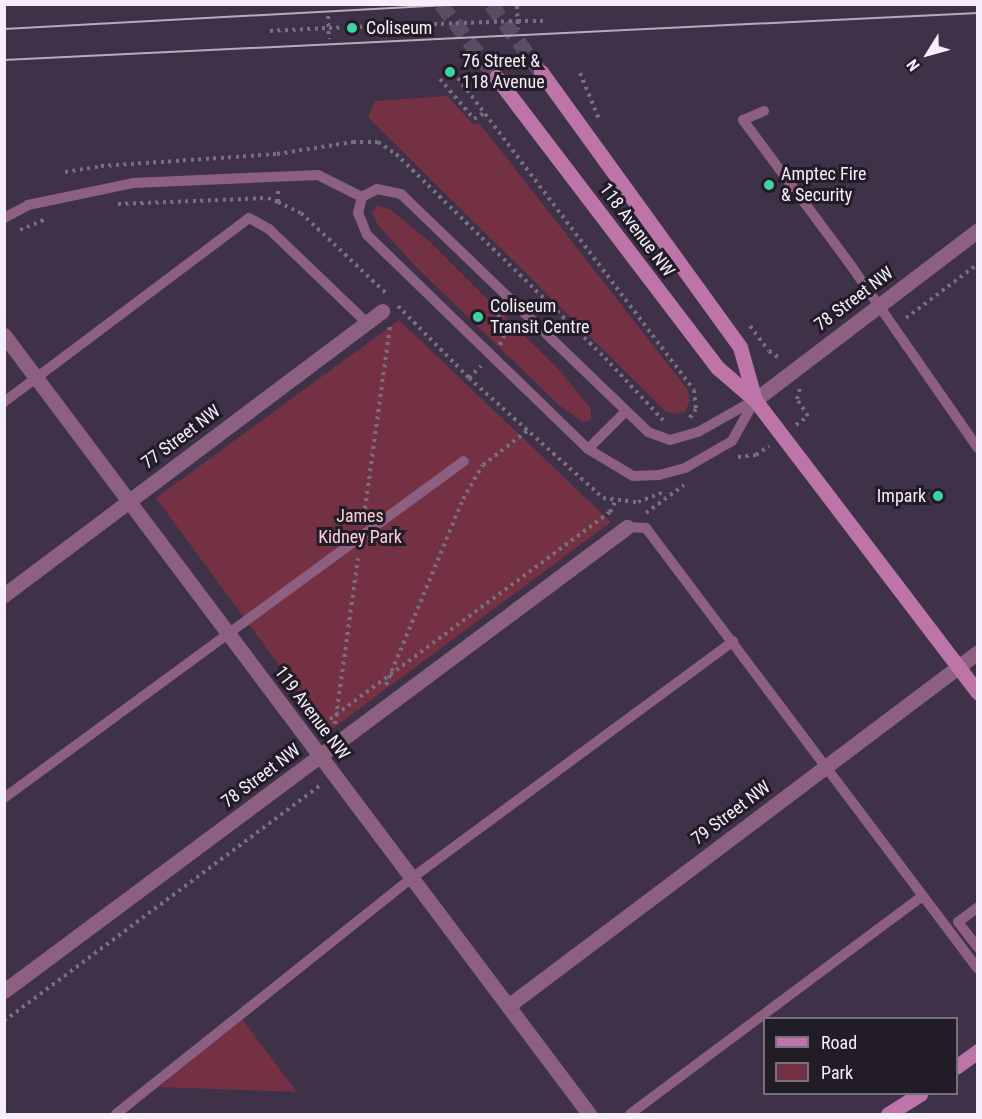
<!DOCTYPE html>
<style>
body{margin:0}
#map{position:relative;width:982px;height:1119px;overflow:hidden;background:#3e3148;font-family:"Roboto Condensed",sans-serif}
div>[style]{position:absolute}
.green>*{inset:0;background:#743143}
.secondary-tunnel>*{height:15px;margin-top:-7.5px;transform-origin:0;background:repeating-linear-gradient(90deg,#5a4d63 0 15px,transparent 0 23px)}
.path>*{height:4px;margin-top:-2px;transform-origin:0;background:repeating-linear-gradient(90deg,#796e82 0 3px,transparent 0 7.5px)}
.lane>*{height:10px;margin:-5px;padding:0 5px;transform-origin:5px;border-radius:5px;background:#8d5f80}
.street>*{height:15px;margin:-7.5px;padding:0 7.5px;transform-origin:7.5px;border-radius:7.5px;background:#8d5f80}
.secondary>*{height:15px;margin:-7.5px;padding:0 7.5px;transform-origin:7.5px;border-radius:7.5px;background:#bc74a9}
.tram>*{height:1.5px;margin:-0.75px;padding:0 0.75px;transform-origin:0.75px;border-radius:0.75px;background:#b6adbe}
.path-bridge>*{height:4px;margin-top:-2px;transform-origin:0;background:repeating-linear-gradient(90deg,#796e82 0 3px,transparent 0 7.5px)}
.dots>*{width:16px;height:16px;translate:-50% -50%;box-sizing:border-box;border:3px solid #221c27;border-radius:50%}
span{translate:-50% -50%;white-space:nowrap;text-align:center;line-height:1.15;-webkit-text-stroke:6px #221c27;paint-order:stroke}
.poi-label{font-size:18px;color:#f6eefd}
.left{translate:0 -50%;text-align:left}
.right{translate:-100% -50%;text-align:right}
.street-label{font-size:18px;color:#f6eefd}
.park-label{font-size:18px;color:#fdced7}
.frame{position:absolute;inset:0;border:6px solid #f6eefd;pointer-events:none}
.legend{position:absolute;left:763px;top:1017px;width:195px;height:78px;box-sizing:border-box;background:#221c27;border:2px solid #77707d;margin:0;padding:8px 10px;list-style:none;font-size:18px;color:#f6eefd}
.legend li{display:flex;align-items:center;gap:12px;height:30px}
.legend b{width:30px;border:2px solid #77707d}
.north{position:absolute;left:898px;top:24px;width:60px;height:60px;-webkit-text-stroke:4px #221c27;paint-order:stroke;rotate:233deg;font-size:16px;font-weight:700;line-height:24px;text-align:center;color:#f6eefd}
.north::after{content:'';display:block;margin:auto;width:21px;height:27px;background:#f6eefd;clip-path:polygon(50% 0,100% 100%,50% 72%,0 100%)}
</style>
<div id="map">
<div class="green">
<div style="clip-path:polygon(447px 96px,473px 124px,480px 124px,688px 390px,690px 401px,685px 411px,676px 414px,665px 411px,368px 117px,375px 101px)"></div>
<div style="clip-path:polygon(377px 205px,391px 210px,430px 242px,560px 371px,591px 409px,591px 420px,583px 422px,559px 405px,414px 265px,378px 225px,372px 213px)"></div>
<div style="clip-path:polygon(399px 320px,611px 522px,328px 732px,156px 498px)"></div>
<div style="clip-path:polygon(242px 1019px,297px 1092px,159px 1087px)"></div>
</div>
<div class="secondary-tunnel">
<div style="left:441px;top:4px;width:91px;rotate:53deg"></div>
<div style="left:491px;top:4px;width:84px;rotate:53.7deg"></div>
</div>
<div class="path">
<div style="left:517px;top:6px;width:23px;rotate:88deg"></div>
<div style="left:328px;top:16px;width:23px;rotate:88deg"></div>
<div style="left:518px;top:21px;width:28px"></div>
<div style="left:270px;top:31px;width:59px;rotate:-2.9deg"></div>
<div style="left:580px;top:73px;width:50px;rotate:67.6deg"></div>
<div style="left:458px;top:78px;width:391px;rotate:52.9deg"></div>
<div style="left:694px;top:390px;width:19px;rotate:84deg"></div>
<div style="left:696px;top:409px;width:12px;rotate:125deg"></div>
<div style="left:440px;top:79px;width:52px;rotate:49.6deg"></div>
<div style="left:474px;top:119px;width:12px;rotate:-31deg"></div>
<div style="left:65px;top:172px;width:36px;rotate:-9deg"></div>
<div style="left:101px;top:166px;width:176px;rotate:-3.9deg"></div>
<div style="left:277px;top:154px;width:77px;rotate:-9deg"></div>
<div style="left:353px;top:142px;width:25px"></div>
<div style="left:378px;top:142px;width:22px;rotate:34deg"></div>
<div style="left:396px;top:154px;width:292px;rotate:44.3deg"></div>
<div style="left:605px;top:358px;width:85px;rotate:46.9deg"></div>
<div style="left:278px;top:202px;width:25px;rotate:26deg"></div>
<div style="left:301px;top:213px;width:118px;rotate:43.3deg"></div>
<div style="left:118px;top:204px;width:150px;rotate:-2.3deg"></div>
<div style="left:268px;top:198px;width:11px;rotate:22deg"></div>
<div style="left:278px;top:202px;width:11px;rotate:-90deg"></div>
<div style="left:20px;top:230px;width:28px;rotate:-23deg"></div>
<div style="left:398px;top:306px;width:101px;rotate:45.4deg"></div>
<div style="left:469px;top:378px;width:180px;rotate:41.8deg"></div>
<div style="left:603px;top:498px;width:35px;rotate:7deg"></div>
<div style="left:638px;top:502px;width:30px;rotate:-21deg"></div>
<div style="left:906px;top:318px;width:90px;rotate:-36.9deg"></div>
<div style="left:750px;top:326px;width:31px;rotate:53deg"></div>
<div style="left:769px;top:351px;width:14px;rotate:34deg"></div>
<div style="left:500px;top:345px;width:10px;rotate:-66deg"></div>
<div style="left:504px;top:336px;width:16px;rotate:-130deg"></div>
<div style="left:494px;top:324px;width:14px;rotate:-56deg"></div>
<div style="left:469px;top:378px;width:17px;rotate:-45deg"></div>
<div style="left:796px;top:425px;width:15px;rotate:-37deg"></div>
<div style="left:808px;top:416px;width:20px;rotate:-123deg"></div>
<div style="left:797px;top:399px;width:11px;rotate:-75deg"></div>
<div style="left:738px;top:457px;width:18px;rotate:-6deg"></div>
<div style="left:756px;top:455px;width:16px;rotate:-35deg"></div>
<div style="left:646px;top:513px;width:47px;rotate:-36.4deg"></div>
<div style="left:364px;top:516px;width:191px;rotate:-82.2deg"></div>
<div style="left:386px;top:685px;width:201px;rotate:-67.5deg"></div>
<div style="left:463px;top:499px;width:39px;rotate:-60deg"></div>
<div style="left:483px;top:465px;width:56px;rotate:-37.7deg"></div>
<div style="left:335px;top:724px;width:167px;rotate:-82.1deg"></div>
<div style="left:318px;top:728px;width:363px;rotate:-36.5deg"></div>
<div style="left:610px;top:512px;width:11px;rotate:-63deg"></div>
<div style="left:4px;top:1021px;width:397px;rotate:-36.7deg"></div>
</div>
<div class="lane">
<div style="left:764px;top:111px;width:23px;rotate:157deg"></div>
<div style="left:743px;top:120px;width:183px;rotate:53.4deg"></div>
<div style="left:852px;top:267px;width:221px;rotate:55.2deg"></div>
<div style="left:377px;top:189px;width:25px;rotate:12deg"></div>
<div style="left:401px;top:194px;width:343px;rotate:43.9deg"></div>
<div style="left:648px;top:432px;width:23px;rotate:20deg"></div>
<div style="left:670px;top:440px;width:29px;rotate:-16deg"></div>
<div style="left:698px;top:432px;width:65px;rotate:-29.3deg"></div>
<div style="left:755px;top:400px;width:47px;rotate:119.3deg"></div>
<div style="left:732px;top:441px;width:54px;rotate:150.1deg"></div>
<div style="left:685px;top:468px;width:27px;rotate:165deg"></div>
<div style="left:659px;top:475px;width:26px;rotate:178deg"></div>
<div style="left:633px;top:476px;width:52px;rotate:-149deg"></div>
<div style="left:588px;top:449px;width:308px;rotate:-135.9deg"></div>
<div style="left:367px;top:235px;width:24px;rotate:-112deg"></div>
<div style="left:358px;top:213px;width:16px;rotate:-76deg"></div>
<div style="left:362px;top:197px;width:17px;rotate:-28deg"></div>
<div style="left:4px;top:218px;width:27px;rotate:-28deg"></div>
<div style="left:28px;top:205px;width:107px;rotate:-11.8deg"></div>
<div style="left:133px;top:183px;width:185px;rotate:-2.5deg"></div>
<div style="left:318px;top:175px;width:49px;rotate:26.6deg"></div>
<div style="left:4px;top:402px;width:306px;rotate:-36.9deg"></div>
<div style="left:249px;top:218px;width:23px;rotate:29deg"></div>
<div style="left:269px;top:229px;width:136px;rotate:43.8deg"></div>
<div style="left:588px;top:449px;width:52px;rotate:-45deg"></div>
<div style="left:627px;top:527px;width:19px;rotate:3deg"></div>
<div style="left:646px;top:528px;width:552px;rotate:53.03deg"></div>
<div style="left:4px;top:798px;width:570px;rotate:-36.23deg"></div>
<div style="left:978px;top:907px;width:25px;rotate:143deg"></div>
<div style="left:958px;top:922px;width:33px;rotate:52deg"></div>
<div style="left:116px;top:1114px;width:379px;rotate:-38.6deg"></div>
<div style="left:412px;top:878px;width:399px;rotate:-36.4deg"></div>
<div style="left:630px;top:1114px;width:364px;rotate:-36.7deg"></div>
</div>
<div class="street">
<div style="left:4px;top:335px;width:974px;rotate:53.09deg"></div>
<div style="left:755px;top:400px;width:280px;rotate:-37.3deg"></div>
<div style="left:4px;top:595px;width:473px;rotate:-36.9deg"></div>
<div style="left:4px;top:991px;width:777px;rotate:-36.68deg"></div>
<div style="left:508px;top:1006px;width:588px;rotate:-36.99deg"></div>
</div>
<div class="secondary">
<div style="left:541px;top:72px;width:339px;rotate:54.1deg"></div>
<div style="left:740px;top:347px;width:55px;rotate:74.2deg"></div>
<div style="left:496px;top:77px;width:366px;rotate:52.7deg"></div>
<div style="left:718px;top:368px;width:49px;rotate:40.9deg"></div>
<div style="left:755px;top:400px;width:368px;rotate:52.7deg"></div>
<div style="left:956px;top:1067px;width:27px;rotate:-36deg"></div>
<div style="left:888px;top:1114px;width:38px;rotate:-32deg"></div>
</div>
<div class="tram">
<div style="left:4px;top:29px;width:462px;rotate:-3.1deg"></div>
<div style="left:4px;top:60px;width:975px;rotate:-2.76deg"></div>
</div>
<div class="path-bridge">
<div style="left:329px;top:28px;width:189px;rotate:-2.1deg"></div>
</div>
<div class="dots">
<div style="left:352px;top:28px;background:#3fd4a2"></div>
<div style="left:450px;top:72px;background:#3fd4a2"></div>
<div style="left:769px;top:185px;background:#3fd4a2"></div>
<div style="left:478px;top:317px;background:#3fd4a2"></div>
<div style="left:938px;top:496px;background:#3fd4a2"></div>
</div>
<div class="poi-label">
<span class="left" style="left:366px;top:28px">Coliseum</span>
<span class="left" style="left:462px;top:72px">76 Street &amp;<br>118 Avenue</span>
<span class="left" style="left:781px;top:185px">Amptec Fire<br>&amp; Security</span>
<span class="left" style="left:490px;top:317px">Coliseum<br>Transit Centre</span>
<span class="right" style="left:926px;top:496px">Impark</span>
</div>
<div class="street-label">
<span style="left:637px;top:230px;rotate:53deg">118 Avenue NW</span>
<span style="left:854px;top:299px;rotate:-37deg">78 Street NW</span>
<span style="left:181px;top:437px;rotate:-37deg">77 Street NW</span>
<span style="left:312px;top:713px;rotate:53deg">119 Avenue NW</span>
<span style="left:261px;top:776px;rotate:-37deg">78 Street NW</span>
<span style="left:731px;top:813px;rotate:-37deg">79 Street NW</span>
</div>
<div class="park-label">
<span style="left:360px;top:527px">James<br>Kidney Park</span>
</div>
<div class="frame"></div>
<ul class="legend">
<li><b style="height:8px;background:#bc74a9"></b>Road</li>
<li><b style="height:16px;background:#743143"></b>Park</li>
</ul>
<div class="north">N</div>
</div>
